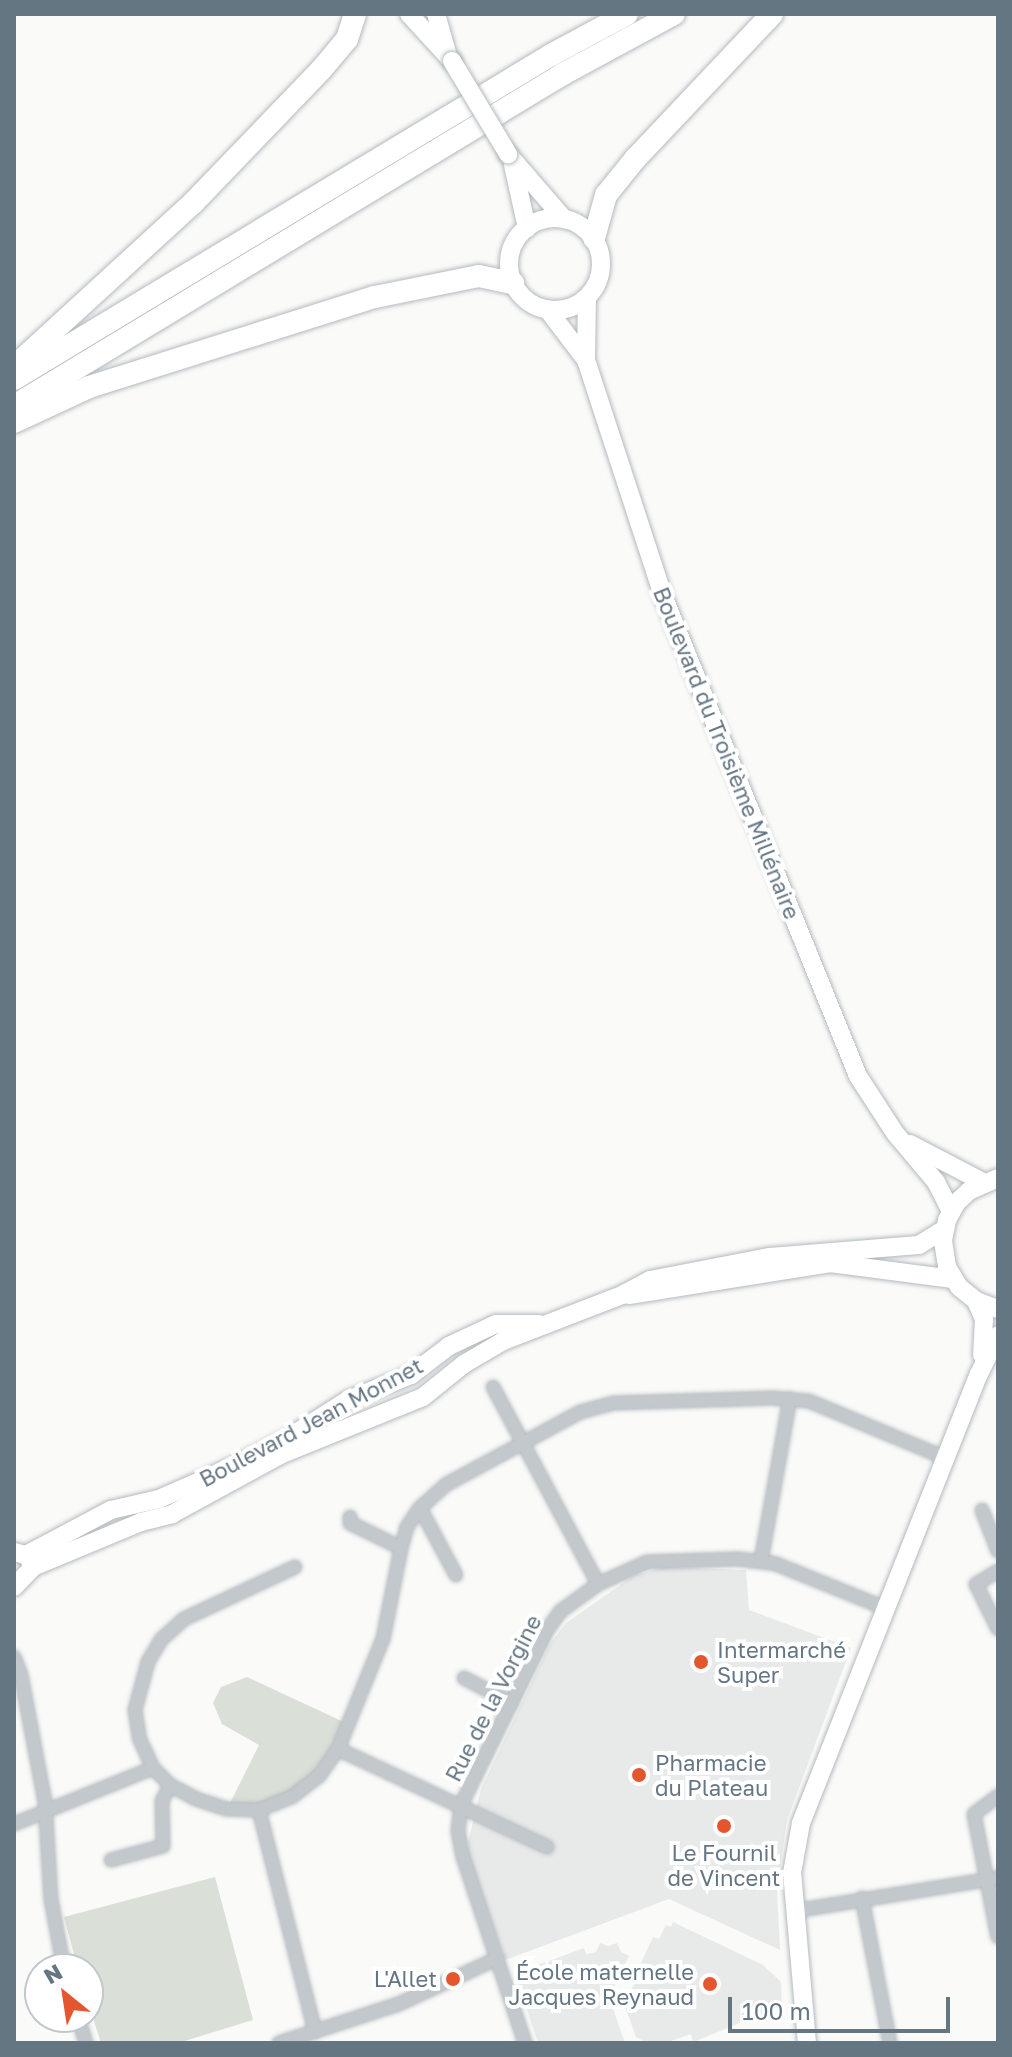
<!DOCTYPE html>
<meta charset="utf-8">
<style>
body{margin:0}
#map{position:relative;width:1012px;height:2057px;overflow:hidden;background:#fafaf8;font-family:"Golos Text",sans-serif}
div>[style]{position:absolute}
.built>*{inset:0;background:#e8e9e9}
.green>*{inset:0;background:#dadfd7}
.roads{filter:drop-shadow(0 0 2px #b3babf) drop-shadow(0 0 2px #b3babf)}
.street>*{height:12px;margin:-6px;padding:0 6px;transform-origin:6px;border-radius:6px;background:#c3c8cc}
.secondary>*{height:18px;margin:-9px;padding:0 9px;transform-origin:9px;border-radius:9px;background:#fff}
.secondary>.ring{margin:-9px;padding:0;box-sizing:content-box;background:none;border:18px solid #fff;border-radius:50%}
.highway>*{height:22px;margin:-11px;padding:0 11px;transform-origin:11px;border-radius:11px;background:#fff}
.bridges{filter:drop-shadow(0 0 2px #b3babf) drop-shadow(0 0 2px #b3babf)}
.secondary-bridge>*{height:18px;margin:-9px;padding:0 9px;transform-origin:9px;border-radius:9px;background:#fff}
.dots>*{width:22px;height:22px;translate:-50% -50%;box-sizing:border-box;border:4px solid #fff;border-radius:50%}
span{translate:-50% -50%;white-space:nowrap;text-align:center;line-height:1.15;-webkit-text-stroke:8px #fff;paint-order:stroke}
.street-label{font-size:22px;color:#657683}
.poi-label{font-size:22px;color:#657683}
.left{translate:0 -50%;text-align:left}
.right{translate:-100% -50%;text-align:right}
.frame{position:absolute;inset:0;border:16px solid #657683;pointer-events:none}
.north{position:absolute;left:24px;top:1953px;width:80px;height:80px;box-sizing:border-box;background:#fff;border:2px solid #c1c8cd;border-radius:50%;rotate:330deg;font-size:22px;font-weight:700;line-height:32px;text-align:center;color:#657683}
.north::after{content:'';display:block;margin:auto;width:28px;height:36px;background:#e4572e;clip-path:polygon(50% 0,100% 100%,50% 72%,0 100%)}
.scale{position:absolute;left:728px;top:1997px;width:222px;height:36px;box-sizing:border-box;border:4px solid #657683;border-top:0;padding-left:10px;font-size:24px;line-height:28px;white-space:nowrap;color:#657683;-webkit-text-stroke:6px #fff;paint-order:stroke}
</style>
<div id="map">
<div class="built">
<div style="clip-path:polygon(665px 1567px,746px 1570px,749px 1610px,851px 1648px,787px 1820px,777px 1889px,780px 1950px,669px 1899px,505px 1960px,469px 1859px,468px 1842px,481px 1789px,550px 1644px,566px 1623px,633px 1576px)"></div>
<div style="clip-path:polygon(673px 1922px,763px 1965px,781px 1982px,782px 2006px,693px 2042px,691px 2034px,665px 2043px,648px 2043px,636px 2037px,625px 2006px,626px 1997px,644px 1970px,639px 1967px,653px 1937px,659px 1939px,666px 1925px,671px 1927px)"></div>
<div style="clip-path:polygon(600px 1943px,608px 1946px,617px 1943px,621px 1952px,629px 1956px,609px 1997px,625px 2043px,538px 2043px,518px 1983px,532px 1978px,529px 1968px,545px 1962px,547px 1967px,549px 1961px,584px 1948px,586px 1954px,596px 1952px)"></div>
</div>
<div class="green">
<div style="clip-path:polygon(247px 1677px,348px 1724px,319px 1776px,259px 1810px,227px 1809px,259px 1745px,222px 1724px,213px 1703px,221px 1687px)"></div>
<div style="clip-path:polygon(215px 1877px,253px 2020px,178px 2043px,101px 2043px,88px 2003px,88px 1969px,78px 1969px,64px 1917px)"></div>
</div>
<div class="roads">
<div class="street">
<div style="left:493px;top:1387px;width:223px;rotate:61.9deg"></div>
<div style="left:420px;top:1508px;width:76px;rotate:61.8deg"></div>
<div style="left:982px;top:1510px;width:44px;rotate:68.7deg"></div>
<div style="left:350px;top:1517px;width:6px;rotate:90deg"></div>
<div style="left:350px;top:1523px;width:57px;rotate:26.1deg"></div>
<div style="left:761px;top:1561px;width:165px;rotate:-79.9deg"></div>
<div style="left:295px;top:1567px;width:123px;rotate:154.9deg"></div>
<div style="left:184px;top:1619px;width:31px;rotate:138deg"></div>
<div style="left:161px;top:1640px;width:26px;rotate:121deg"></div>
<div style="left:148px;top:1662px;width:50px;rotate:105.2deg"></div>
<div style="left:135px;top:1710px;width:30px;rotate:81deg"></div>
<div style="left:140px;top:1740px;width:31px;rotate:65deg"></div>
<div style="left:153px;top:1768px;width:24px;rotate:45deg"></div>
<div style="left:170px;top:1785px;width:30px;rotate:28deg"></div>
<div style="left:196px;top:1799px;width:33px;rotate:18deg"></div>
<div style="left:227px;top:1809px;width:32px;rotate:2deg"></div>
<div style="left:259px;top:1810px;width:37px;rotate:-22deg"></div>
<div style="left:293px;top:1796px;width:33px;rotate:-38deg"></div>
<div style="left:319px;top:1776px;width:33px;rotate:-55deg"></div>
<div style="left:338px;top:1749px;width:119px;rotate:-67.8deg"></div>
<div style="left:383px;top:1639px;width:93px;rotate:-78.8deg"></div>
<div style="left:401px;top:1548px;width:22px;rotate:-74deg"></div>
<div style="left:407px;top:1527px;width:23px;rotate:-56deg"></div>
<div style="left:420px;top:1508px;width:36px;rotate:-42deg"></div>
<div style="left:447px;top:1484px;width:151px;rotate:-28.4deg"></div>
<div style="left:580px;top:1412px;width:35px;rotate:-15deg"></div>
<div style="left:614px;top:1403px;width:159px;rotate:-1.8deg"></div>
<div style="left:773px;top:1398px;width:36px;rotate:5deg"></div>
<div style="left:809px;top:1401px;width:147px;rotate:22.7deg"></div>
<div style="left:998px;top:1571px;width:26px;rotate:149deg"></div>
<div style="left:976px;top:1584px;width:50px;rotate:63.9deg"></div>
<div style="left:14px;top:1657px;width:19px;rotate:69deg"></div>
<div style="left:21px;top:1675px;width:129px;rotate:79.3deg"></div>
<div style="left:45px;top:1802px;width:97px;rotate:86.5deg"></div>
<div style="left:51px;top:1899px;width:71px;rotate:79.5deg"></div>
<div style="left:464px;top:1678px;width:54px;rotate:27.5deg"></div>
<div style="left:338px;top:1749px;width:231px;rotate:25.1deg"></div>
<div style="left:998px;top:1796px;width:30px;rotate:143deg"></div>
<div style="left:974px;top:1814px;width:125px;rotate:79deg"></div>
<div style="left:259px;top:1810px;width:229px;rotate:75.8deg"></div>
<div style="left:14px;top:1824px;width:150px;rotate:-21.9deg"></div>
<div style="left:111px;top:1860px;width:54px;rotate:-15.1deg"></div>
<div style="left:163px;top:1846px;width:45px;rotate:-91.3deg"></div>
<div style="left:162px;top:1801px;width:18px;rotate:-63deg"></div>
<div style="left:862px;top:1898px;width:148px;rotate:79.1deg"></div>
<div style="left:794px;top:1911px;width:207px;rotate:-9.2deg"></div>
<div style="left:78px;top:2017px;width:27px;rotate:73deg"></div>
<div style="left:279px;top:2043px;width:126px;rotate:-18deg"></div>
<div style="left:399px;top:2004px;width:109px;rotate:-24.9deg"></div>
<div style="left:525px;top:2043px;width:196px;rotate:-108.4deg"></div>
<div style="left:463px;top:1857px;width:26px;rotate:-101deg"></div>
<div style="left:458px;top:1831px;width:26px;rotate:-83deg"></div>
<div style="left:461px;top:1805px;width:195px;rotate:-63.8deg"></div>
<div style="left:547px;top:1630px;width:24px;rotate:-54deg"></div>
<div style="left:561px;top:1611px;width:46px;rotate:-36.1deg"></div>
<div style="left:598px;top:1584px;width:54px;rotate:-24.2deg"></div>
<div style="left:647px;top:1562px;width:91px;rotate:-1.9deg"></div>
<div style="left:738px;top:1559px;width:38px;rotate:7deg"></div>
<div style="left:776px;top:1564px;width:118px;rotate:22deg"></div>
</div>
<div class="secondary">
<div style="left:409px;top:14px;width:64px;rotate:47.5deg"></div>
<div style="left:436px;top:14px;width:40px;rotate:74deg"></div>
<div style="left:508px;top:154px;width:86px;rotate:49.3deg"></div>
<div style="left:513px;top:165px;width:65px;rotate:77.5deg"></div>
<div class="ring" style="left:509px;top:218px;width:74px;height:74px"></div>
<div style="left:548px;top:310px;width:63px;rotate:52.8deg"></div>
<div style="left:586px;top:360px;width:250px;rotate:71.9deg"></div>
<div style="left:664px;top:598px;width:516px;rotate:67.91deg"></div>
<div style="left:858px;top:1076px;width:68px;rotate:57deg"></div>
<div style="left:895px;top:1133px;width:64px;rotate:50.1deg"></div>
<div style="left:936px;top:1182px;width:33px;rotate:63deg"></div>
<div style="left:586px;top:360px;width:62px;rotate:-89.1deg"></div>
<div style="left:910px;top:1144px;width:82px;rotate:27.5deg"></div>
<div style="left:998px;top:1178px;width:32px;rotate:156deg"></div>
<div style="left:969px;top:1191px;width:16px;rotate:137deg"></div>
<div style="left:957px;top:1202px;width:21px;rotate:119deg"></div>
<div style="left:947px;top:1220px;width:21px;rotate:101deg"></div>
<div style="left:943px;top:1241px;width:26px;rotate:81deg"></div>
<div style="left:947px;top:1267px;width:23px;rotate:59deg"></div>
<div style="left:959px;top:1287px;width:22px;rotate:39deg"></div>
<div style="left:976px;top:1301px;width:23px;rotate:20deg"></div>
<div style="left:629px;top:1295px;width:204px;rotate:-9deg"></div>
<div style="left:830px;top:1263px;width:124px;rotate:7.4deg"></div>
<div style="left:976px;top:1301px;width:20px;rotate:66deg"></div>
<div style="left:984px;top:1319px;width:36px;rotate:93deg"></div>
<div style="left:14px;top:1552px;width:12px;rotate:14deg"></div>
<div style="left:26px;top:1555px;width:96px;rotate:-27.9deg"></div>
<div style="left:111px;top:1510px;width:49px;rotate:-12.9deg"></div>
<div style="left:159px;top:1499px;width:80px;rotate:-23.7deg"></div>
<div style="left:232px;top:1467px;width:54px;rotate:-26.6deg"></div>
<div style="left:280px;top:1443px;width:80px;rotate:-32.3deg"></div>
<div style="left:348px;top:1400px;width:68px;rotate:-21.6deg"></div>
<div style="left:411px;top:1375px;width:48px;rotate:-37.3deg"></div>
<div style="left:449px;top:1346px;width:52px;rotate:-25.1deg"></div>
<div style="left:496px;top:1324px;width:43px"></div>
<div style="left:33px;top:1567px;width:117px;rotate:-22.6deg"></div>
<div style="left:141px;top:1522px;width:32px;rotate:-14deg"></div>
<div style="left:172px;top:1514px;width:123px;rotate:-28.6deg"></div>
<div style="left:280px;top:1455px;width:154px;rotate:-22.1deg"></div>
<div style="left:423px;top:1397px;width:53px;rotate:-38.8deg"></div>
<div style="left:464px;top:1364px;width:45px;rotate:-30.5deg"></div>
<div style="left:503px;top:1341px;width:128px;rotate:-21.1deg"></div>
<div style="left:622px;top:1295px;width:32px;rotate:-28deg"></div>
<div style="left:650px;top:1280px;width:122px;rotate:-10.9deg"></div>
<div style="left:770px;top:1257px;width:149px;rotate:-4.6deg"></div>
<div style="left:919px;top:1245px;width:31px;rotate:-32deg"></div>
<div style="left:14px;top:1587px;width:28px;rotate:-46deg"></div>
<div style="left:33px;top:1567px;width:11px;rotate:-117deg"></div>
<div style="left:807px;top:2043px;width:171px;rotate:-95deg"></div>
<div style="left:792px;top:1873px;width:51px;rotate:-79.8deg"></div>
<div style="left:801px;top:1823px;width:483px;rotate:-68.4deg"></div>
<div style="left:979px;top:1374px;width:43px;rotate:-64deg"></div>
</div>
<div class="highway">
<div style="left:594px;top:238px;width:45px;rotate:-74.4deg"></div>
<div style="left:606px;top:195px;width:48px;rotate:-51deg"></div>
<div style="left:636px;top:158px;width:198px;rotate:-46.6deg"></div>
<div style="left:14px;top:367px;width:243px;rotate:-42.5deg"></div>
<div style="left:193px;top:203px;width:185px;rotate:-46.1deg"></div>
<div style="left:321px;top:70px;width:40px;rotate:-50deg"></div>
<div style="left:347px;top:39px;width:26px;rotate:-72deg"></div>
<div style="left:14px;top:379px;width:627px;rotate:-31.1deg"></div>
<div style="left:551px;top:55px;width:86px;rotate:-28.3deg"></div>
<div style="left:14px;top:406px;width:642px;rotate:-31.16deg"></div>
<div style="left:563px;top:74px;width:126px;rotate:-28.4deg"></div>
<div style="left:14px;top:422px;width:83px;rotate:-25deg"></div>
<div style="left:89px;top:387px;width:300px;rotate:-17.5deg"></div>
<div style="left:375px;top:297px;width:106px;rotate:-11.4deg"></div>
<div style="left:479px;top:276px;width:35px;rotate:12deg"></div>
</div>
</div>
<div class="bridges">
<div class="secondary-bridge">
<div style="left:452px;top:61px;width:109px;rotate:58.9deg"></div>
</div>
</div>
<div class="dots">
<div style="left:701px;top:1662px;background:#e4572e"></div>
<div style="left:639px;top:1775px;background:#e4572e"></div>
<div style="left:724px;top:1826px;background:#e4572e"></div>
<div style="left:453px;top:1979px;background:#e4572e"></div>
<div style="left:710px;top:1984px;background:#e4572e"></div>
</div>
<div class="street-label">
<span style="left:727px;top:753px;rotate:68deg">Boulevard du Troisième Millénaire</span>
<span style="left:311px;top:1422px;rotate:-28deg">Boulevard Jean Monnet</span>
<span style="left:493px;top:1698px;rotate:-63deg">Rue de la Vorgine</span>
</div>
<div class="poi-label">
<span class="left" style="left:717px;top:1662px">Intermarché<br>Super</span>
<span class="left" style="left:655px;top:1775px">Pharmacie<br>du Plateau</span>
<span style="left:724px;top:1865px">Le Fournil<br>de Vincent</span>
<span class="right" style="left:694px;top:1984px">École maternelle<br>Jacques Reynaud</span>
<span class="right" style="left:437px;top:1979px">L'Allet</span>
</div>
<div class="frame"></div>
<div class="north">N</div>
<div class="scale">100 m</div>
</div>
